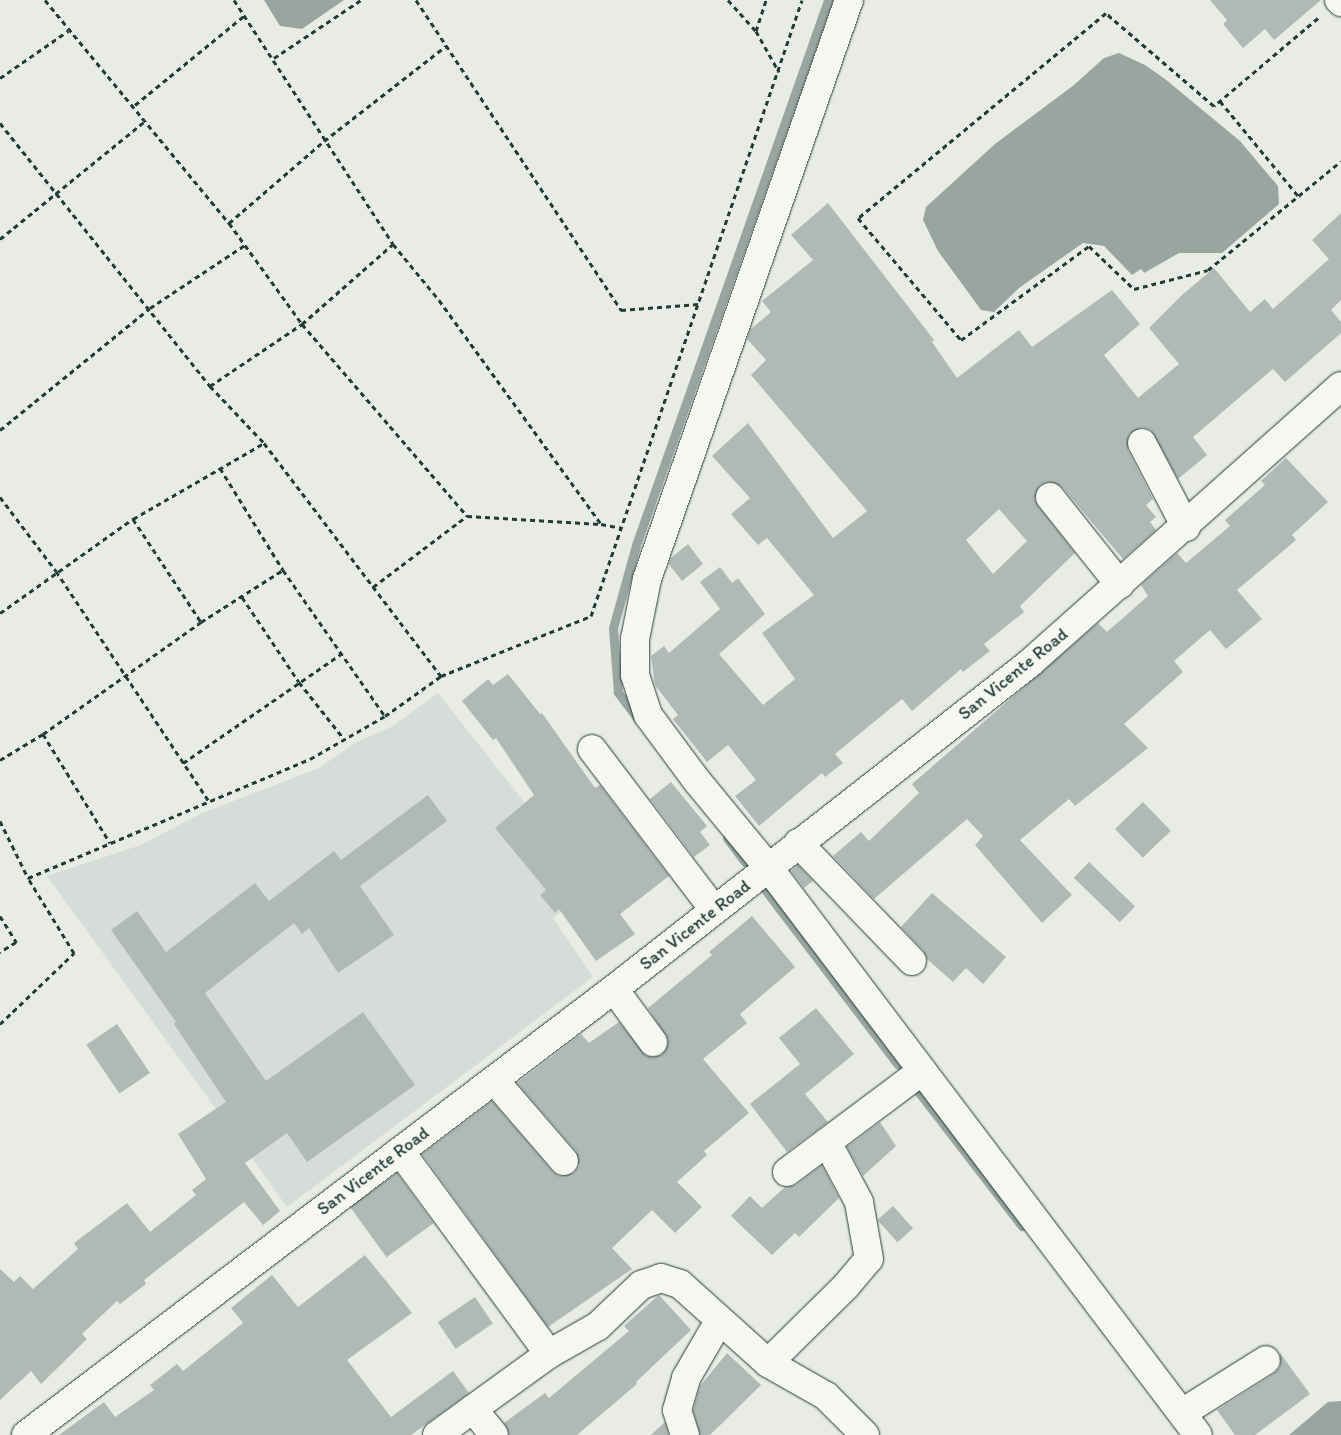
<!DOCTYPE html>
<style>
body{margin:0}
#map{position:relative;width:1341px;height:1435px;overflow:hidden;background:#e9ebe7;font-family:Itim,sans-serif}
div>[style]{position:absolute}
.built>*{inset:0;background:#d8dcd8}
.water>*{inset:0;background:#99a6a0}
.stream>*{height:9px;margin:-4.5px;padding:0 4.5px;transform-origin:4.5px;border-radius:4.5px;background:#99a6a0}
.building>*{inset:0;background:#b0bab5;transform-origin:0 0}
.path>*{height:3px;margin-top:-1.5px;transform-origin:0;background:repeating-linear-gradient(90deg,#1f3d34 0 5px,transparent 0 9px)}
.roads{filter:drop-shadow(0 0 1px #1f3d34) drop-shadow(0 0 1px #1f3d34)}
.minor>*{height:28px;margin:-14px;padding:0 14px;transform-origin:14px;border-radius:14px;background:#f6f6f2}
.tertiary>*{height:28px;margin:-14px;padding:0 14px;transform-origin:14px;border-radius:14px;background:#f6f6f2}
span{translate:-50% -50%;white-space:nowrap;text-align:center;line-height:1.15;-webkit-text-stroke:5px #f6f6f2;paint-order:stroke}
.street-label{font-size:18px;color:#1f3d34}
</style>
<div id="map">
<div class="built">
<div style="clip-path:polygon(438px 693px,591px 887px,553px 918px,593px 977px,287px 1207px,47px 876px,141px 845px,202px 813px,319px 768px,355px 743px,391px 727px)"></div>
</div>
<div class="water">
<div style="clip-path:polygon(264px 0,344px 0,302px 29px,280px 26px)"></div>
<div style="clip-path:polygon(1119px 53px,1145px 65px,1165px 79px,1240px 141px,1278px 186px,1279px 204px,1222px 253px,1179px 253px,1144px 273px,1141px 269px,1132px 275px,1104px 246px,1083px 243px,1019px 288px,994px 312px,981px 310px,938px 251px,923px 220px,926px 207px,995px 144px,1074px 85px,1104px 58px)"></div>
<div style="clip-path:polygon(1341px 1401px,1341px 1435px,1289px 1435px,1328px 1402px)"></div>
</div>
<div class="stream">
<div style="left:638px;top:719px;width:34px;rotate:-127deg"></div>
<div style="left:618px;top:692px;width:64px;rotate:-94.5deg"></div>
<div style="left:613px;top:628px;width:86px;rotate:-74.5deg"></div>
<div style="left:636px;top:545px;width:578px;rotate:-70.59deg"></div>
<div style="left:727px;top:838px;width:30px;rotate:53deg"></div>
<div style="left:763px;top:887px;width:223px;rotate:52.8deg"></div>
<div style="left:914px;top:1086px;width:177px;rotate:52.4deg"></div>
</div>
<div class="building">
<div style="clip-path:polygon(1210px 0,1321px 0,1274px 40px,1265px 29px,1243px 48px,1223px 24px,1227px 20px)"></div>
<div style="clip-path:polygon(evenodd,828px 203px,934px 340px,932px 342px,957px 378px,1019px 330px,1032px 347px,1112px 290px,1140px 324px,1104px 355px,1138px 398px,1179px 364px,1149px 328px,1182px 295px,1214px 268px,1250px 312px,1265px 299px,1273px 309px,1329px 259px,1312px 240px,1341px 213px,1341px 300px,1331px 310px,1341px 322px,1341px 333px,1285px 382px,1273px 369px,1193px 437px,1207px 455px,1178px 479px,1151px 430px,1142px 427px,1129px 434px,1128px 450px,1153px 499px,1146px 505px,1156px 517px,1150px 522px,1156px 530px,1123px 559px,1062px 487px,1048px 482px,1040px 485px,1035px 499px,1038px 506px,1075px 553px,1020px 606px,1024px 612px,984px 644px,990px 651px,963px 672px,961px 669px,912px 711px,902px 699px,835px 754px,843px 763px,825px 777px,822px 773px,759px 826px,735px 796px,756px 780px,728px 745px,707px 762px,673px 719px,678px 715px,655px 685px,651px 656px,664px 646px,669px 653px,720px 609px,700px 582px,720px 567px,732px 583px,738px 578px,765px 614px,719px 654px,763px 705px,795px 679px,762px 633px,814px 595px,767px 538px,758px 545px,731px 514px,750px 498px,712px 456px,748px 423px,833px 538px,867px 511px,751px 375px,766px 360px,747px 339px,751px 329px,771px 312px,762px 301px,813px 260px,791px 235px,828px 203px,999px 509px,1027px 541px,993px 574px,966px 540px,999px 509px)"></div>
<div style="clip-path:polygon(1286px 458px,1328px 502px,1292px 535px,1296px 540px,1237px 590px,1262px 619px,1226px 649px,1210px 630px,1174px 661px,1183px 672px,1124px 724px,1148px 748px,1075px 806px,1069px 799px,1020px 840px,1072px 895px,1042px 923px,975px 845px,983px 836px,967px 819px,874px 899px,833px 856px,861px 832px,869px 841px,919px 793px,912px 784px,1098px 623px,1107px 632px,1148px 596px,1141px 585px,1177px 553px,1186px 563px,1230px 526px,1225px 520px,1265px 485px,1261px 481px)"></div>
<div style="clip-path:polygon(688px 544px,703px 564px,682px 581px,669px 564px,671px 558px)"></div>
<div style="clip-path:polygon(508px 674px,540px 714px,542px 713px,595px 788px,600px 785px,669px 876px,620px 914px,635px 934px,596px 961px,559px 909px,555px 913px,540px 895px,546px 890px,495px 828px,534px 795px,496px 738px,493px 740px,462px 701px,488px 679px,493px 685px)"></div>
<div style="clip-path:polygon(671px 782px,707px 826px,700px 832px,710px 845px,694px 857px,650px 799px)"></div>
<div style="clip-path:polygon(428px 795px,447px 821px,360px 886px,394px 935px,338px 973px,309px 928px,302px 934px,294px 923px,205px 993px,266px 1081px,363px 1012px,415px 1085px,307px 1162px,287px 1133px,245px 1163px,280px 1211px,263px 1225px,244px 1202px,144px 1280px,146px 1284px,120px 1304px,117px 1301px,82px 1334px,87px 1339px,41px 1384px,31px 1371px,0 1400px,0 1269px,14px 1282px,20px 1276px,33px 1289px,78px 1249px,74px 1243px,127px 1203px,150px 1232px,196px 1195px,192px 1190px,206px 1179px,178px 1134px,226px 1102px,174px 1024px,176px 1022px,111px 930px,137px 911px,166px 952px,255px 883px,269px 901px,334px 851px,341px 860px)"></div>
<div style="left:1143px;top:802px;width:40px;height:39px;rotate:46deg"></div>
<div style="left:1089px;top:862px;width:64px;height:22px;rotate:44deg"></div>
<div style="clip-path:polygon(798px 865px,813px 881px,804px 888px,791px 871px)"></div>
<div style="clip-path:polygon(932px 893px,1006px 957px,983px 984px,966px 968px,953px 982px,927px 959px,923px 950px,901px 927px)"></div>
<div style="clip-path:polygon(752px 916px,795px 967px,740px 1014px,747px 1023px,703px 1059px,749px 1113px,704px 1151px,707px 1155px,677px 1182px,702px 1207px,675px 1233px,652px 1210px,612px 1248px,632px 1269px,548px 1327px,422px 1154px,492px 1101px,553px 1172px,559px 1176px,574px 1173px,579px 1166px,576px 1151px,517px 1083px,581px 1034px,589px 1043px,619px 1022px,646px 1056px,662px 1055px,668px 1040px,648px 1008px,712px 955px,709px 952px)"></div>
<div style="clip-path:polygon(816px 1008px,854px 1054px,805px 1094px,828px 1122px,787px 1152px,750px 1104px,800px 1064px,779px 1038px)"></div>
<div style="left:117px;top:1024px;width:59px;height:37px;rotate:56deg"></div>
<div style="clip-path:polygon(880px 1122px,896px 1146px,863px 1176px,847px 1147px)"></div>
<div style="clip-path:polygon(822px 1165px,839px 1198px,799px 1237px,795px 1233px,772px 1255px,731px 1216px,750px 1196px,762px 1208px,785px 1187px,796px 1185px)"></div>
<div style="left:397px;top:1173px;width:62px;height:58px;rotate:54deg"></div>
<div style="left:893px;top:1206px;width:30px;height:21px;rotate:48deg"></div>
<div style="clip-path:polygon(365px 1255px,412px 1313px,347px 1360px,391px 1417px,453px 1371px,469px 1393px,411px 1435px,59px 1435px,104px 1402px,115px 1417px,154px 1390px,150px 1385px,177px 1364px,183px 1371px,243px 1323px,231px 1308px,272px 1275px,298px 1307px)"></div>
<div style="clip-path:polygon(659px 1295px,691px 1330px,636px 1382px,637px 1384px,577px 1435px,509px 1435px,504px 1423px,545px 1393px,549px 1398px,629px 1331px,624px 1326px)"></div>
<div style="left:475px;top:1297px;width:32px;height:45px;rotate:56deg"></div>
<div style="clip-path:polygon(727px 1353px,761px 1385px,710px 1435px,700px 1435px,693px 1410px,700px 1386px)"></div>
<div style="clip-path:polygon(1280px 1353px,1310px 1394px,1255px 1435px,1235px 1435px,1217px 1410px,1275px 1373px,1280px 1367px)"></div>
<div style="clip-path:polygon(665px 1422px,669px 1435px,651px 1435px)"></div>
</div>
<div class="path">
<div style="left:45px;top:0;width:289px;rotate:50.5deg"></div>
<div style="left:229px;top:223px;width:125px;rotate:54.1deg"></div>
<div style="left:302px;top:324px;width:253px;rotate:49.3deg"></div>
<div style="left:234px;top:0;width:291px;rotate:56.9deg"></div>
<div style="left:393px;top:244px;width:72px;rotate:50.6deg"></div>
<div style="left:439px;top:300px;width:276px;rotate:54.1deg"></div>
<div style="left:601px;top:524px;width:21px;rotate:11deg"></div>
<div style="left:416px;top:0;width:372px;rotate:56.5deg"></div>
<div style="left:621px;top:310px;width:78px;rotate:-4.4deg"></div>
<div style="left:728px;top:0;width:42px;rotate:47.9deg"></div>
<div style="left:756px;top:31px;width:47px;rotate:60.7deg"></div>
<div style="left:1318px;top:18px;width:136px;rotate:139.8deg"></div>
<div style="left:1214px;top:106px;width:143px;rotate:-139.3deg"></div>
<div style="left:1106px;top:13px;width:322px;rotate:140.4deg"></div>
<div style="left:858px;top:218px;width:160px;rotate:49.8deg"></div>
<div style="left:961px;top:340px;width:159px;rotate:-36.3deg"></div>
<div style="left:1089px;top:246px;width:62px;rotate:43.7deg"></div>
<div style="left:1134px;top:289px;width:76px;rotate:-14.4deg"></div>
<div style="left:1208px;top:270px;width:172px;rotate:-39.3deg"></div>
<div style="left:756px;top:31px;width:33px;rotate:-72deg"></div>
<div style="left:274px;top:58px;width:105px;rotate:-33.7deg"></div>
<div style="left:0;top:78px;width:83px;rotate:-34.7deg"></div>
<div style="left:1220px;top:101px;width:124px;rotate:50.5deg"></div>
<div style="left:135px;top:105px;width:142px;rotate:-39.3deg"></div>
<div style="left:0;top:123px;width:337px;rotate:51.4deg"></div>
<div style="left:210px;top:386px;width:79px;rotate:46.5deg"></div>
<div style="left:264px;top:443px;width:293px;rotate:52.8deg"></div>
<div style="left:229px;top:223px;width:125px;rotate:-40.8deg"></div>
<div style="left:324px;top:141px;width:155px;rotate:-37.9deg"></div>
<div style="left:0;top:239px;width:186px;rotate:-39.1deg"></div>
<div style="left:210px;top:386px;width:111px;rotate:-34deg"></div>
<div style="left:302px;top:324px;width:121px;rotate:-41.3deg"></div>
<div style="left:0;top:430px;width:193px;rotate:-39.1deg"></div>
<div style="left:150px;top:308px;width:114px;rotate:-33.6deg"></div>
<div style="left:220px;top:468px;width:120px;rotate:58.3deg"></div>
<div style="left:283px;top:570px;width:178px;rotate:55.1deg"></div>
<div style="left:0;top:497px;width:93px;rotate:52.9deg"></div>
<div style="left:56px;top:571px;width:275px;rotate:56.4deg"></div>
<div style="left:133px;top:519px;width:123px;rotate:56.6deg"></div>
<div style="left:373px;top:587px;width:118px;rotate:-37.1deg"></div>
<div style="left:467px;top:516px;width:134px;rotate:3.4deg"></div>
<div style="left:242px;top:597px;width:102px;rotate:56.2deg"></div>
<div style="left:299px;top:682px;width:73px;rotate:51.7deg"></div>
<div style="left:0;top:613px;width:163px;rotate:-35.3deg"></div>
<div style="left:133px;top:519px;width:151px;rotate:-30.1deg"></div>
<div style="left:43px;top:734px;width:128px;rotate:58.4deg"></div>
<div style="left:0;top:760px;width:50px;rotate:-31.2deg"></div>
<div style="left:43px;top:734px;width:194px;rotate:-35.3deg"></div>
<div style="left:201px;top:622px;width:97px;rotate:-32.4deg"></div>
<div style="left:183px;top:763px;width:192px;rotate:-34.6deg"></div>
<div style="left:0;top:821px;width:64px;rotate:63.8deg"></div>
<div style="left:0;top:916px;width:31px;rotate:58deg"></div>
<div style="left:16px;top:942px;width:19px;rotate:148deg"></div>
<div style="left:0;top:1024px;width:103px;rotate:-43.8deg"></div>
<div style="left:74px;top:953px;width:88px;rotate:-121.5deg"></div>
<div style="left:28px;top:878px;width:306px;rotate:-22.9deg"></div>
<div style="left:310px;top:759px;width:86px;rotate:-29.8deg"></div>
<div style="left:385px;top:716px;width:69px;rotate:-35.5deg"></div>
<div style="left:441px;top:676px;width:162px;rotate:-21.8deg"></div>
<div style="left:591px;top:616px;width:651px;rotate:-71.09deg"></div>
</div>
<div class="roads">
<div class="minor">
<div style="left:849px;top:0;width:613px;rotate:109.23deg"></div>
<div style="left:647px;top:579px;width:61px;rotate:101.3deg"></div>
<div style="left:635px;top:639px;width:36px;rotate:90deg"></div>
<div style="left:635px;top:675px;width:42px;rotate:72deg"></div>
<div style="left:648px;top:715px;width:82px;rotate:53.4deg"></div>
<div style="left:697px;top:781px;width:112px;rotate:50.5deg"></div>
<div style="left:768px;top:867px;width:712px;rotate:52.87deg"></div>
<div style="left:1339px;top:0;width:3px;rotate:45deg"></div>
<div style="left:1142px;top:443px;width:95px;rotate:62.4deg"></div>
<div style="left:1050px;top:497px;width:112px;rotate:51.5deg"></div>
<div style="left:592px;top:749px;width:202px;rotate:52.8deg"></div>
<div style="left:798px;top:843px;width:164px;rotate:46deg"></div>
<div style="left:614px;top:989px;width:66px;rotate:53.7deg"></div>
<div style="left:494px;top:1080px;width:107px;rotate:49.2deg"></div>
<div style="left:400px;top:1151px;width:252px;rotate:53.7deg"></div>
<div style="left:787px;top:1172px;width:169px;rotate:-36.8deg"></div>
<div style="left:768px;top:1363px;width:110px;rotate:-44.6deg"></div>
<div style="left:846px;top:1286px;width:35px;rotate:-50deg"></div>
<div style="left:869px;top:1259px;width:58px;rotate:-100deg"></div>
<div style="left:859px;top:1202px;width:68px;rotate:-118.1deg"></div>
<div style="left:473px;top:1409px;width:33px;rotate:51deg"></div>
<div style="left:1182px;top:1413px;width:99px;rotate:-32.2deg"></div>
<div style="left:437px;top:1435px;width:138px;rotate:-35.9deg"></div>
<div style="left:549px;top:1354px;width:56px;rotate:-29.7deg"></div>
<div style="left:598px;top:1326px;width:59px;rotate:-43.6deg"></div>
<div style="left:641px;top:1285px;width:21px;rotate:-19deg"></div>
<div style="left:661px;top:1278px;width:20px;rotate:18deg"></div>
<div style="left:680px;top:1284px;width:118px;rotate:41.9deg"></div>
<div style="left:768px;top:1363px;width:67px;rotate:29.6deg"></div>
<div style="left:826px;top:1396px;width:55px;rotate:45deg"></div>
<div style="left:685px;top:1435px;width:26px;rotate:-108deg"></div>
<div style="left:677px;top:1410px;width:33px;rotate:-74deg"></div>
<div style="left:686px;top:1378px;width:66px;rotate:-59.9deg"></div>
</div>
<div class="tertiary">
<div style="left:26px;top:1435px;width:738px;rotate:-37.18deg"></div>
<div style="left:614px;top:989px;width:529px;rotate:-38.08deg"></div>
<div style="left:1030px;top:663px;width:416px;rotate:-41.7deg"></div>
</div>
</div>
<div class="street-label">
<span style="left:1013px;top:674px;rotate:-39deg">San Vicente Road</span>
<span style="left:695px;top:925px;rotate:-38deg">San Vicente Road</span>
<span style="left:373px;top:1171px;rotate:-37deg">San Vicente Road</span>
</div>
</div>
